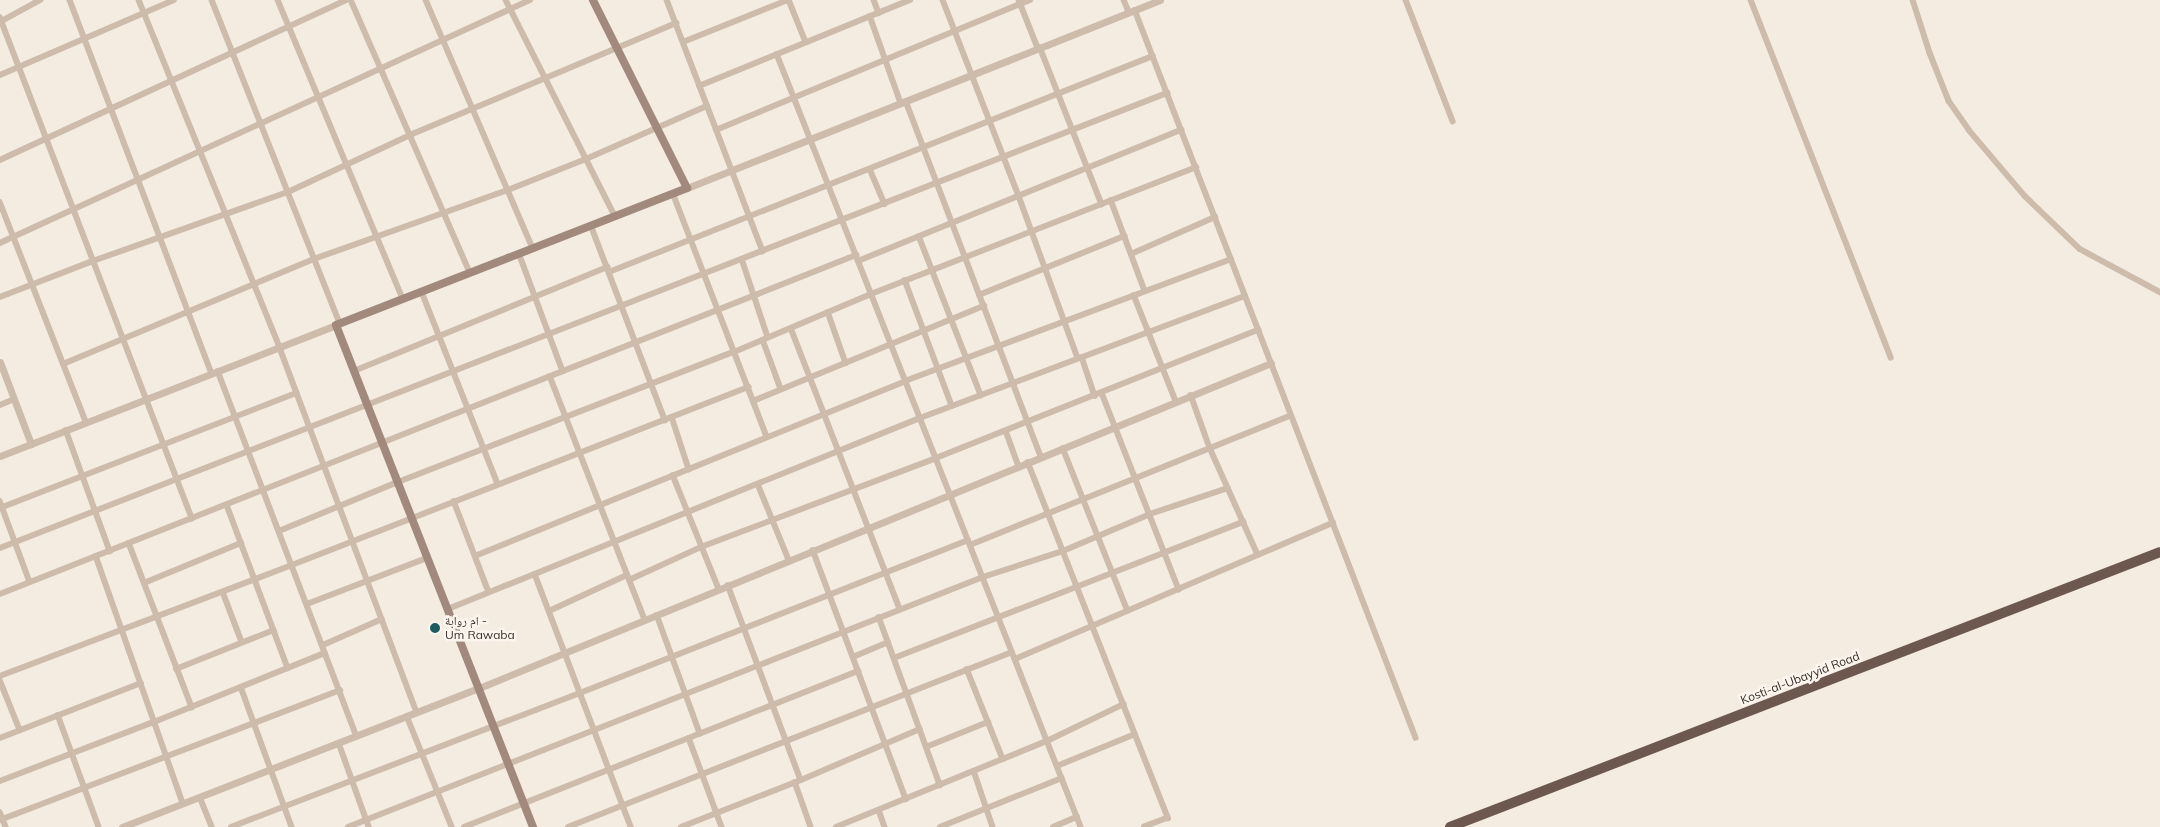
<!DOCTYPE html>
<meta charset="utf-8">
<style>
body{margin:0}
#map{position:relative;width:2160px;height:827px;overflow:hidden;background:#f4ebe1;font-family:Mulish,"Noto Naskh Arabic",sans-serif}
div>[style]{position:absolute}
.minor>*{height:5.5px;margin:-2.75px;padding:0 2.75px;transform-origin:2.75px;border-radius:2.75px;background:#cdbbac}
.tertiary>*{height:7px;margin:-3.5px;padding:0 3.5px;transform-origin:3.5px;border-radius:3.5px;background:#cdbbac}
.secondary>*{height:8px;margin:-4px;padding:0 4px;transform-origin:4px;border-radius:4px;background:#a18a7d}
.trunk>*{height:10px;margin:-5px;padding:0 5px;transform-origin:5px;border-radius:5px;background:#6c584f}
.dots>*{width:14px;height:14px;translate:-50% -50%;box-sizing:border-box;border:2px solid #fbf5ee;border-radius:50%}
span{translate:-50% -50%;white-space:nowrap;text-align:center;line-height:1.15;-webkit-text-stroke:5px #fbf5ee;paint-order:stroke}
.poi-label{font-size:12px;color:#3b302b}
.left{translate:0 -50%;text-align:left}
.street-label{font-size:12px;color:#3b302b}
</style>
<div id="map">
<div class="minor">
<div style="left:70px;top:0;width:400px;rotate:69.2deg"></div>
<div style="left:139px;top:0;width:375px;rotate:67.9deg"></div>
<div style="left:280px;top:348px;width:389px;rotate:69.4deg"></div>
<div style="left:212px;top:0;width:348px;rotate:68.4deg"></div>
<div style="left:278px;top:0;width:324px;rotate:67.3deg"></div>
<div style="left:351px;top:0;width:298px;rotate:66.4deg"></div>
<div style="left:426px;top:0;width:270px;rotate:66.7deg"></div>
<div style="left:506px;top:0;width:242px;rotate:63.2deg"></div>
<div style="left:667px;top:0;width:269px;rotate:69.1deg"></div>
<div style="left:789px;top:0;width:45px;rotate:68deg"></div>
<div style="left:874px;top:0;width:14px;rotate:69deg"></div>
<div style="left:943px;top:0;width:210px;rotate:68.8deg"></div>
<div style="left:1019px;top:196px;width:172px;rotate:70deg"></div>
<div style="left:1019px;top:0;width:52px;rotate:68.4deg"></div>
<div style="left:1124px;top:0;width:13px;rotate:67deg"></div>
<div style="left:1406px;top:0;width:130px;rotate:68.8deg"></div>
<div style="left:1751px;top:0;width:384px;rotate:68.6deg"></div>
<div style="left:1913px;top:0;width:56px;rotate:72.2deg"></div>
<div style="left:1930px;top:53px;width:52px;rotate:68.4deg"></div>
<div style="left:1949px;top:101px;width:35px;rotate:55deg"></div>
<div style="left:1969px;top:130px;width:87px;rotate:49.7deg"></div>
<div style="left:2025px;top:196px;width:76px;rotate:43.9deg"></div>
<div style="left:2080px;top:249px;width:91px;rotate:28.3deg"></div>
<div style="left:1135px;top:10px;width:780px;rotate:68.89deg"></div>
<div style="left:870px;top:16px;width:92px;rotate:70.4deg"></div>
<div style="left:0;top:17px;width:537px;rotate:69.03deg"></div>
<div style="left:0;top:22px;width:46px;rotate:-28.8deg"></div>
<div style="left:683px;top:42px;width:113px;rotate:-21.8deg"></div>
<div style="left:1040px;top:47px;width:169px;rotate:68.5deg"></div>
<div style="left:777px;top:54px;width:831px;rotate:68.53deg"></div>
<div style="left:0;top:75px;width:189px;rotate:-23.3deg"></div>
<div style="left:699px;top:86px;width:228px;rotate:-22.2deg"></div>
<div style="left:906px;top:101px;width:381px;rotate:69.2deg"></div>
<div style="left:716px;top:130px;width:340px;rotate:-22.5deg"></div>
<div style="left:0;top:160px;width:381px;rotate:-24.8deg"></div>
<div style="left:870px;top:169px;width:38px;rotate:67deg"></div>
<div style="left:673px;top:193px;width:261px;rotate:68.9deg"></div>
<div style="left:1111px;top:200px;width:97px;rotate:69.5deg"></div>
<div style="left:0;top:202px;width:236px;rotate:68.6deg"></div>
<div style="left:591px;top:225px;width:209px;rotate:69.2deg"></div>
<div style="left:919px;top:236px;width:171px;rotate:68.7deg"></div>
<div style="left:0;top:243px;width:583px;rotate:-24.63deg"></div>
<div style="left:519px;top:253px;width:126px;rotate:69.6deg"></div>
<div style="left:1131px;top:254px;width:92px;rotate:-23.8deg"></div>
<div style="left:742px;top:259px;width:82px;rotate:71.6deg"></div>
<div style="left:858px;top:261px;width:349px;rotate:-22.1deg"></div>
<div style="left:609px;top:272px;width:585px;rotate:-21.66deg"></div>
<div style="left:905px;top:280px;width:134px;rotate:69.5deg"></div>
<div style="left:422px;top:292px;width:206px;rotate:68.4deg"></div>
<div style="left:979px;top:295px;width:157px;rotate:-22.1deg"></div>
<div style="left:1134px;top:295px;width:114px;rotate:68.4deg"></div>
<div style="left:0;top:297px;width:100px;rotate:-21.2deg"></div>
<div style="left:93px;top:261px;width:207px;rotate:-19.5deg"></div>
<div style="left:288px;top:192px;width:135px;rotate:-25deg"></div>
<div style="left:410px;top:135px;width:289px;rotate:-22.8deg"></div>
<div style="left:828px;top:312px;width:54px;rotate:70.6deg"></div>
<div style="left:791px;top:328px;width:301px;rotate:68.8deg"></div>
<div style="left:763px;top:340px;width:52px;rotate:69.8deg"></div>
<div style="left:1082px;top:357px;width:41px;rotate:71.6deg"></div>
<div style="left:63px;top:364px;width:272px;rotate:-22.7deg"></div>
<div style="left:314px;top:259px;width:206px;rotate:-19.6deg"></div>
<div style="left:508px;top:190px;width:84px;rotate:-21.7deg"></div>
<div style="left:586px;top:159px;width:132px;rotate:-23.7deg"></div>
<div style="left:218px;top:371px;width:391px;rotate:69.2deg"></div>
<div style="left:354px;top:371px;width:274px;rotate:-22.3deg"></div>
<div style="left:550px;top:376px;width:262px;rotate:68.7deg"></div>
<div style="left:1102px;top:393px;width:211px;rotate:68.6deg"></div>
<div style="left:1191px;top:395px;width:56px;rotate:70.3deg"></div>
<div style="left:1210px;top:448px;width:117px;rotate:65.8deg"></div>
<div style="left:753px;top:401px;width:250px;rotate:-22.4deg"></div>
<div style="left:0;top:405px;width:15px;rotate:-23deg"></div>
<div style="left:672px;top:417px;width:55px;rotate:71.9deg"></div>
<div style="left:66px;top:430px;width:129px;rotate:70deg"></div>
<div style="left:1006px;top:431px;width:37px;rotate:70deg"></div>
<div style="left:1063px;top:448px;width:175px;rotate:68.3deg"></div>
<div style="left:1028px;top:462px;width:383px;rotate:68.5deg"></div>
<div style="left:1168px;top:818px;width:25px;rotate:159deg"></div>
<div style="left:673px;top:475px;width:123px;rotate:68deg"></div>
<div style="left:758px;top:484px;width:82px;rotate:67.8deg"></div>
<div style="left:0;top:501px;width:86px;rotate:69.7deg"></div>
<div style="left:454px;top:501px;width:97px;rotate:69deg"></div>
<div style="left:227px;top:505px;width:174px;rotate:69.5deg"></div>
<div style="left:0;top:508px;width:318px;rotate:-21.2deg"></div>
<div style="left:279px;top:531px;width:129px;rotate:-22.4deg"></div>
<div style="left:398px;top:482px;width:360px;rotate:-21.2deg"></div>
<div style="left:734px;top:352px;width:149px;rotate:-22.9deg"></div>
<div style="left:871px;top:294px;width:349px;rotate:-21.3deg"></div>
<div style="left:129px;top:543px;width:176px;rotate:69deg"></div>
<div style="left:970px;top:545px;width:346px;rotate:-22deg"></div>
<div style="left:0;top:548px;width:1253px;rotate:-21.3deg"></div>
<div style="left:813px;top:550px;width:266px;rotate:69.5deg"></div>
<div style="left:96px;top:556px;width:262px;rotate:70.6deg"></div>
<div style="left:475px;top:556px;width:464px;rotate:-22.1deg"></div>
<div style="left:905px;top:381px;width:348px;rotate:-20.5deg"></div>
<div style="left:535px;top:574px;width:271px;rotate:69.2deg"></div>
<div style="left:629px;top:580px;width:79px;rotate:-24.6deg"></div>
<div style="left:701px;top:547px;width:251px;rotate:-20.7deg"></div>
<div style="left:936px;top:458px;width:347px;rotate:-21.7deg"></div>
<div style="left:144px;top:583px;width:105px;rotate:-22.4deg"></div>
<div style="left:728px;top:585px;width:208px;rotate:69.5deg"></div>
<div style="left:223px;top:592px;width:53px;rotate:69.2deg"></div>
<div style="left:0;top:594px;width:921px;rotate:-21.6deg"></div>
<div style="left:307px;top:604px;width:129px;rotate:-21deg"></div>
<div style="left:448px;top:609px;width:509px;rotate:-22.03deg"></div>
<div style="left:920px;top:418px;width:347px;rotate:-20.6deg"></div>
<div style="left:549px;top:611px;width:86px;rotate:-24.8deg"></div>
<div style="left:657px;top:615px;width:126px;rotate:70deg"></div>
<div style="left:879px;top:617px;width:179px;rotate:70deg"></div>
<div style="left:323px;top:645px;width:64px;rotate:-23.8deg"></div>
<div style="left:853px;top:657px;width:38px;rotate:-23deg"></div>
<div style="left:894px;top:658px;width:375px;rotate:-21.3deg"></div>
<div style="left:1015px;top:659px;width:346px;rotate:-23.2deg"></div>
<div style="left:176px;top:669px;width:105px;rotate:-21.7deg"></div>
<div style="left:967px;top:669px;width:97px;rotate:68.2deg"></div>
<div style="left:0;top:676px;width:312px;rotate:-20.8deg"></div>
<div style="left:292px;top:565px;width:490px;rotate:-21.3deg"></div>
<div style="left:0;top:680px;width:54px;rotate:68.2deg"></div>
<div style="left:241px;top:687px;width:149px;rotate:70deg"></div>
<div style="left:58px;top:715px;width:119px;rotate:69.9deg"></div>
<div style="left:407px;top:716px;width:120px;rotate:67.9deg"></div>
<div style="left:0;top:738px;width:151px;rotate:-21.3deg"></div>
<div style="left:689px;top:738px;width:95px;rotate:69.7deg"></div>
<div style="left:339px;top:743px;width:89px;rotate:70.3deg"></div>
<div style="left:926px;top:747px;width:67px;rotate:-22deg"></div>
<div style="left:1057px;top:766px;width:84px;rotate:-22.3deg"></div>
<div style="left:974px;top:771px;width:59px;rotate:71.3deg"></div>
<div style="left:0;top:781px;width:165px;rotate:-21deg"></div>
<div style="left:154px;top:722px;width:184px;rotate:-22deg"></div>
<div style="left:795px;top:782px;width:48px;rotate:70.4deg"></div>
<div style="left:200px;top:797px;width:32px;rotate:68deg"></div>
<div style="left:879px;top:810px;width:18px;rotate:71deg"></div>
<div style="left:0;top:812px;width:16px;rotate:68deg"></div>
<div style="left:0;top:820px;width:364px;rotate:-20.9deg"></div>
<div style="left:231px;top:827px;width:374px;rotate:-21deg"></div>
<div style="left:580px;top:693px;width:417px;rotate:-21.5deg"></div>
<div style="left:348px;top:827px;width:682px;rotate:-21.49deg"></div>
<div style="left:983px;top:577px;width:84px;rotate:-18deg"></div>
<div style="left:1063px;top:551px;width:95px;rotate:-23deg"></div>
<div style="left:1150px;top:514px;width:82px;rotate:-18.4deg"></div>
<div style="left:464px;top:827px;width:424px;rotate:-21.6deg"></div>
<div style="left:568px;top:827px;width:477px;rotate:-21.5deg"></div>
<div style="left:681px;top:827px;width:129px;rotate:-21.4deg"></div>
<div style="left:801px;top:780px;width:129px;rotate:-23.2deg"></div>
<div style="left:836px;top:827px;width:228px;rotate:-22.2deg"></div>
<div style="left:1047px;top:741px;width:85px;rotate:-25.7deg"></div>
<div style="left:940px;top:827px;width:131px;rotate:-21.9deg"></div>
<div style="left:1053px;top:827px;width:26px;rotate:-23deg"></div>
</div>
<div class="tertiary">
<div style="left:687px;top:188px;width:509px;rotate:-21.68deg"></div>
<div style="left:0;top:362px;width:88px;rotate:69.3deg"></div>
<div style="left:0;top:456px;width:361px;rotate:-21.3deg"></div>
<div style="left:122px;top:827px;width:383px;rotate:-21.3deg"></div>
<div style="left:479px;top:688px;width:856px;rotate:-22.31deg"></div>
</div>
<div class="secondary">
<div style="left:533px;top:827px;width:539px;rotate:-111.43deg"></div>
<div style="left:336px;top:325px;width:377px;rotate:-21.3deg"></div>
<div style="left:687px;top:188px;width:210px;rotate:-116.6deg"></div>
</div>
<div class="trunk">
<div style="left:1450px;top:827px;width:761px;rotate:-21.17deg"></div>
</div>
<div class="dots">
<div style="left:435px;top:628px;background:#1f5a5e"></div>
</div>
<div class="poi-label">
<span class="left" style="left:445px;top:628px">ام روابة -<br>Um Rawaba</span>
</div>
<div class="street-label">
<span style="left:1800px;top:678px;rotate:-21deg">Kosti-al-Ubayyid Road</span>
</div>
</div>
